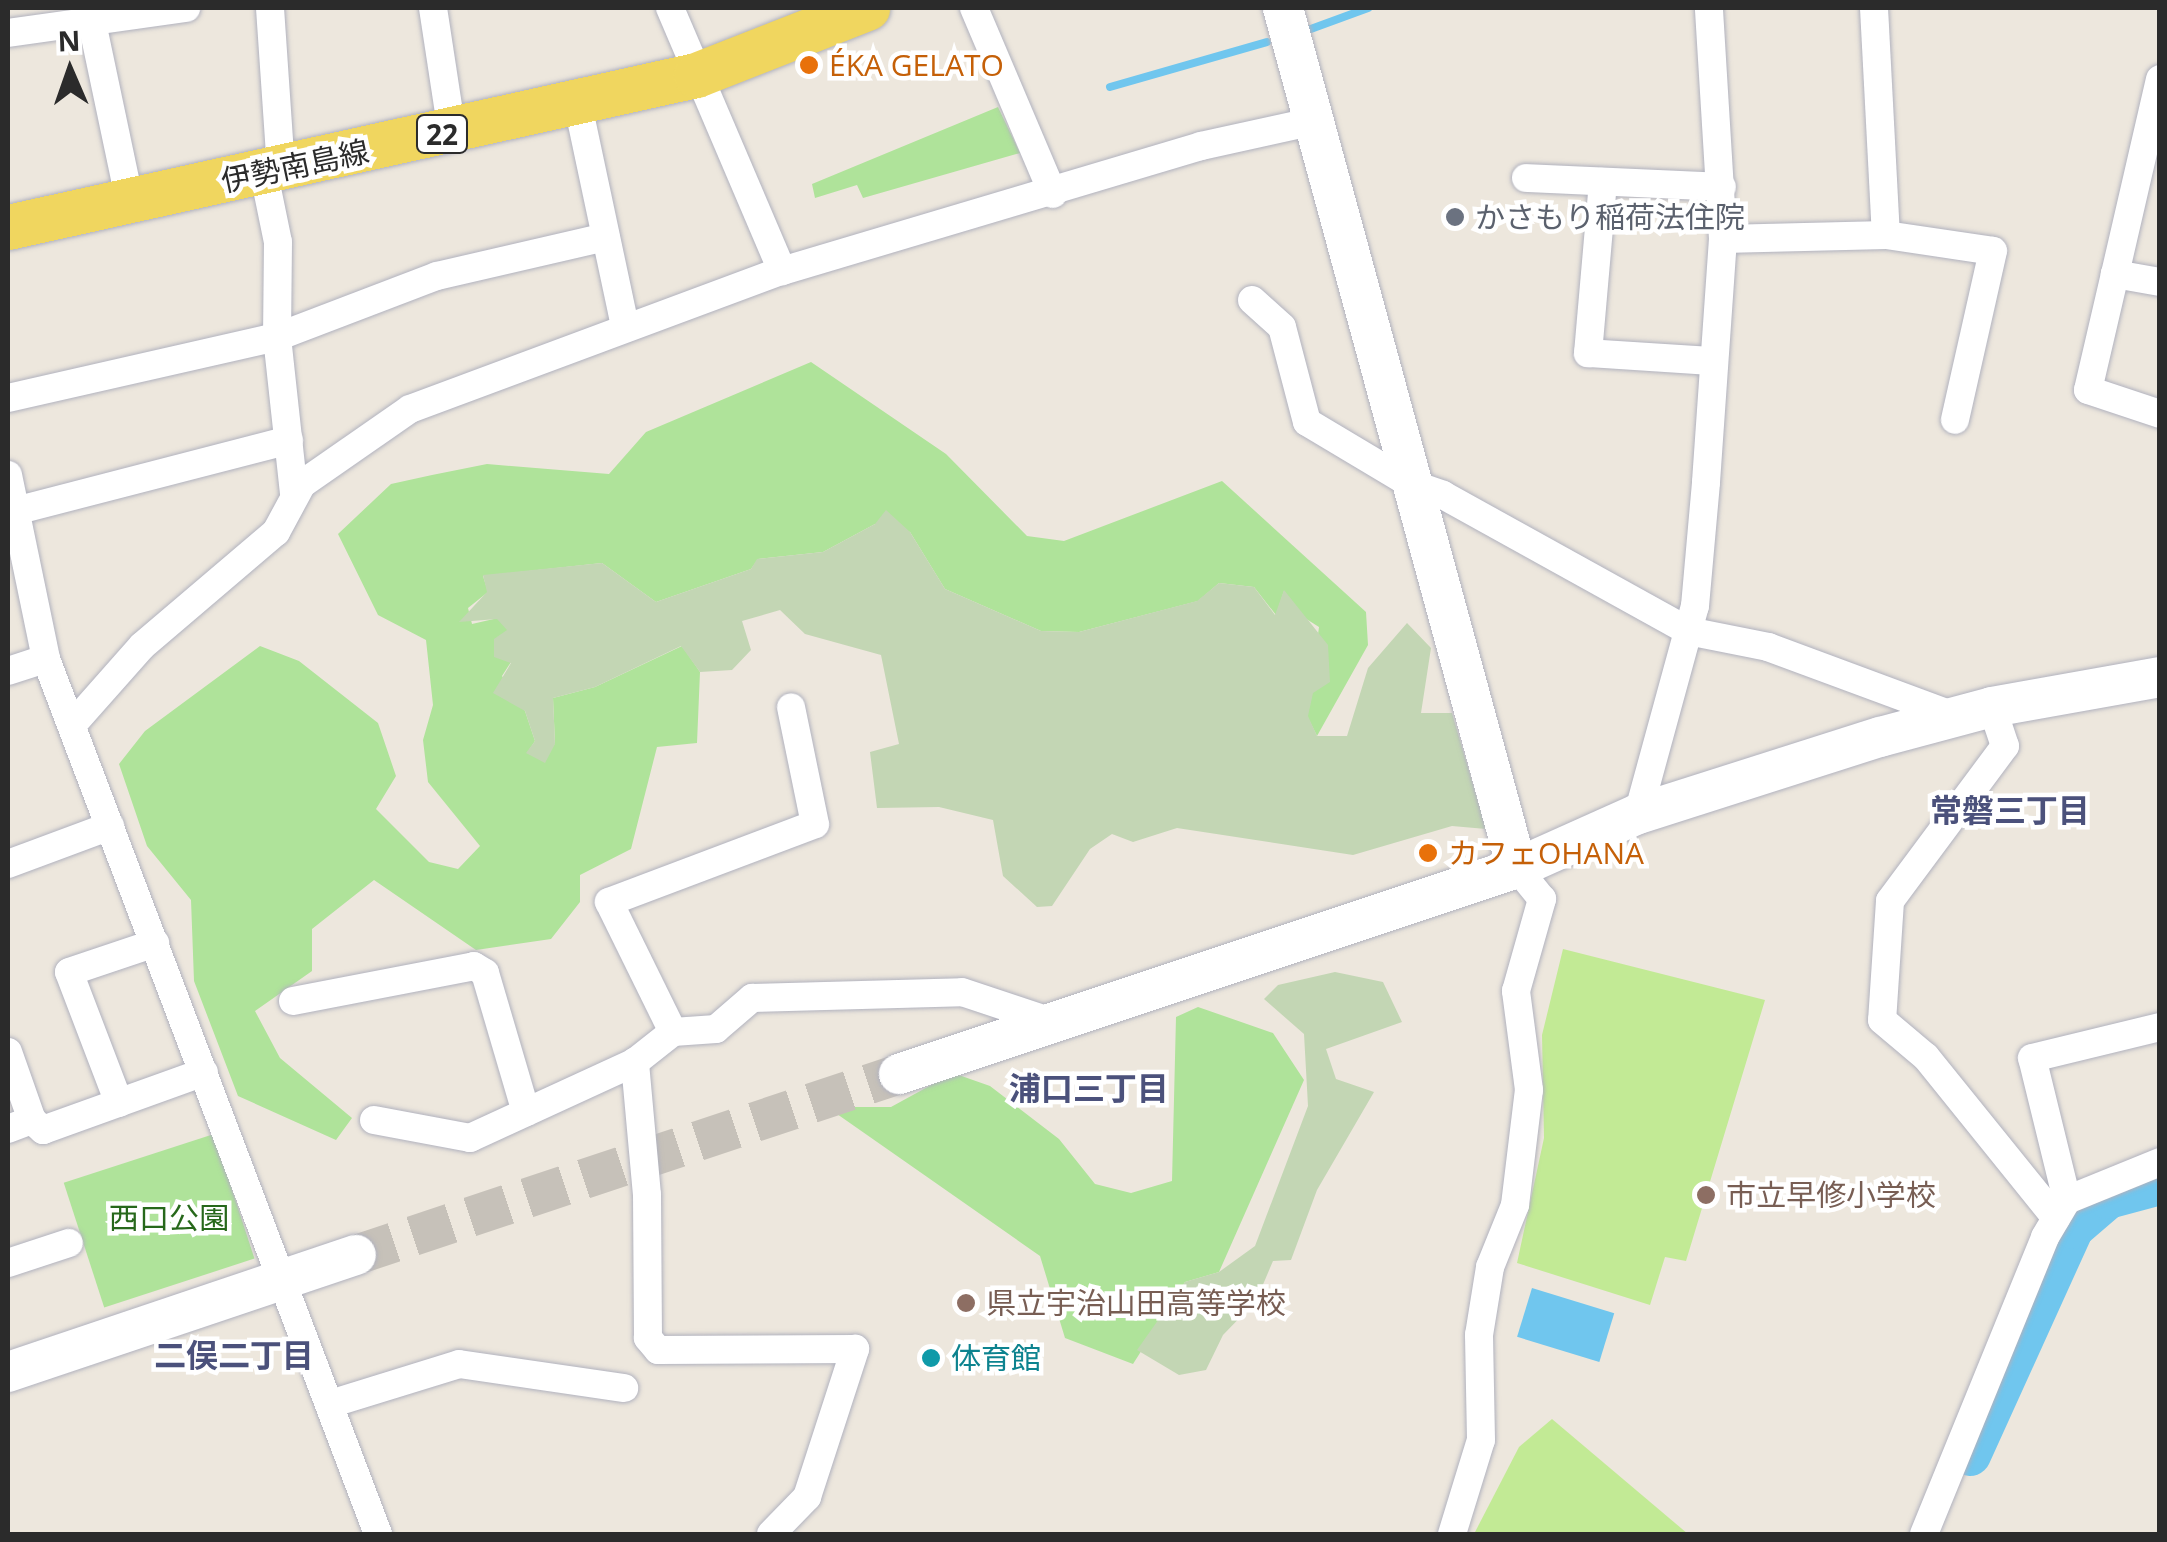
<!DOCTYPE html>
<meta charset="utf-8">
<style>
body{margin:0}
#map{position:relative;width:2167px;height:1542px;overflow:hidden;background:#ede7dd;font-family:"Open Sans","Noto Sans JP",sans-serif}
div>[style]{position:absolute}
.green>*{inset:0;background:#afe39a;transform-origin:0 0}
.cemetery>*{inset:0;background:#c3d6b4}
.pitch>*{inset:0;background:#c2ea95}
.water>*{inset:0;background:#70c6ee;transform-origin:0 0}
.stream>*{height:8px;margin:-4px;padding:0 4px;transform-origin:4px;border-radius:4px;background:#70c6ee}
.river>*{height:42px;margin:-21px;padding:0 21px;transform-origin:21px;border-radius:21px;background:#70c6ee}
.secondary-tunnel>*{height:40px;margin-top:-20px;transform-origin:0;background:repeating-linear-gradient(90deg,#c6c1b9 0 40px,transparent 0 60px)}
.roads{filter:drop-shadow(0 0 2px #b1b2be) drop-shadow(0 0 2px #b1b2be)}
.street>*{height:28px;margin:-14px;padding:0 14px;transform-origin:14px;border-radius:14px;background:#fff}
.secondary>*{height:40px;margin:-20px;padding:0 20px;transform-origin:20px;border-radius:20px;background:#fff}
.primary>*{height:45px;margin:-22.5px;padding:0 22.5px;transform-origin:22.5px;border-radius:22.5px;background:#f0d65f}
.dots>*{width:28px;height:28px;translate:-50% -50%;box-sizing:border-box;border:5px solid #fff;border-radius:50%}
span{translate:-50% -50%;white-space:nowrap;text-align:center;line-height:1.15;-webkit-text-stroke:9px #fff;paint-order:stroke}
.shield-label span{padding:2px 8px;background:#fff;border:2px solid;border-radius:8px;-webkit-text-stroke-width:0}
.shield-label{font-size:28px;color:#2b2b2b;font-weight:700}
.food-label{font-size:30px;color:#c56008}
.left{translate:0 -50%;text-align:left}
.street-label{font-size:30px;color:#2b2b2b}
.worship-label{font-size:30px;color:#5b616d}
.education-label{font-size:30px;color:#785e54}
.park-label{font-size:30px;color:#27681b}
.culture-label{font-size:30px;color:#0d838f}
.neighbourhood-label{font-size:32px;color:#4b517b;font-weight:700}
.frame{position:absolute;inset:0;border:10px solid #2b2b2b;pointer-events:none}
.north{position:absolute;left:20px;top:20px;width:100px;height:100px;-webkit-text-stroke:8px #fff;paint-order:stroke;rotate:358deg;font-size:28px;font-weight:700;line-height:40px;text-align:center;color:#2b2b2b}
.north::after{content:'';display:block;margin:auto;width:35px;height:45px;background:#2b2b2b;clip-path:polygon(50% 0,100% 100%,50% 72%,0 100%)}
</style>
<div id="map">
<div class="green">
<div style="clip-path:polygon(998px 107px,1020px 153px,863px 198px,857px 185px,815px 198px,812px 184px)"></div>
<div style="clip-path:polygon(811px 362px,946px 454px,1027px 536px,1064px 541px,1222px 481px,1366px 612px,1368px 645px,1317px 736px,1307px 716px,1319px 627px,1300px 615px,1284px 591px,1276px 615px,1254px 587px,1219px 583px,1198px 601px,1079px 632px,1041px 631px,945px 589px,910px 532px,875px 524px,823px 552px,758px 559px,751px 569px,656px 602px,602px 563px,483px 576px,488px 592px,468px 608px,472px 624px,498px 618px,508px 630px,511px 662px,502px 676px,525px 711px,535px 741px,527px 753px,555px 744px,553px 698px,595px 687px,682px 646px,700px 672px,697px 743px,657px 747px,631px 849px,580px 875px,580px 902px,551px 939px,476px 950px,374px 880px,312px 929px,312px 971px,255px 1011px,280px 1058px,352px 1118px,336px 1140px,238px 1096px,194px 981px,191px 900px,147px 846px,119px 764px,145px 731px,260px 646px,299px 661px,378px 723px,396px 776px,376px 809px,429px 862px,458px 869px,480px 846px,428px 782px,423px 740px,433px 705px,426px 640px,378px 615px,338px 534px,391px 484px,432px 475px,487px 464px,609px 474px,646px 432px)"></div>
<div style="clip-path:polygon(1198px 1007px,1273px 1033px,1304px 1080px,1219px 1272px,1185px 1282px,1133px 1364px,1065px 1338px,1040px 1256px,827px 1107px,891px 1107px,953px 1073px,990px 1086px,1059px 1139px,1095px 1184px,1131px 1193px,1172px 1181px,1176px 1017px)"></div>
<div style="left:214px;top:1134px;width:131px;height:158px;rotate:72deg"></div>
</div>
<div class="cemetery">
<div style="clip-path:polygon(886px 510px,910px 532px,945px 589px,1041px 631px,1079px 632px,1197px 601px,1219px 583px,1254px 587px,1275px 615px,1284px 590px,1328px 645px,1330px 682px,1313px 693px,1308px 716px,1317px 736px,1347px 736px,1368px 668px,1407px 623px,1431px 648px,1421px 713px,1452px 713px,1486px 829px,1452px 826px,1353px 855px,1177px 828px,1133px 842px,1112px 834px,1090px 849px,1052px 906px,1037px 907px,1003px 876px,993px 820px,939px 807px,877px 808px,870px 752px,899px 744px,881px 655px,805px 634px,780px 610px,742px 621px,751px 650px,732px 670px,700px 672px,681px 646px,595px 687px,553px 698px,555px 744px,545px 763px,526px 753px,535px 741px,525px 711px,493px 693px,511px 663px,494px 657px,494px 639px,507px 630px,497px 619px,459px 622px,487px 592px,483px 575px,602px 563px,656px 602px,751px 569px,757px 559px,823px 552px,875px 524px)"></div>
<div style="clip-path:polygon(1335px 972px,1383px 982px,1402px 1022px,1326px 1049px,1336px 1079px,1374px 1092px,1317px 1190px,1291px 1260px,1273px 1261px,1256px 1301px,1223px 1335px,1206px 1370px,1179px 1375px,1137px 1350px,1185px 1282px,1219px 1272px,1255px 1246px,1308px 1106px,1304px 1034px,1264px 999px,1278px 985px)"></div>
</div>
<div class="pitch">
<div style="clip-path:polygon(1563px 949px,1765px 1000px,1686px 1261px,1665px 1257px,1650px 1305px,1517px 1263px,1544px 1138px,1542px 1035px)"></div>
<div style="clip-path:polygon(1552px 1419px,1688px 1534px,1474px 1534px,1519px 1447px)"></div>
</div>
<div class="water">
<div style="left:1532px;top:1288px;width:86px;height:51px;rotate:17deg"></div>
</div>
<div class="stream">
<div style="left:1308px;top:30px;width:64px;rotate:-20.1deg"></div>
<div style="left:1110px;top:87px;width:163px;rotate:-16deg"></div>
</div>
<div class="river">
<div style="left:1970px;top:1455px;width:249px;rotate:-65.6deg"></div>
<div style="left:2073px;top:1228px;width:46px;rotate:-40.6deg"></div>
<div style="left:2108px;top:1198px;width:54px;rotate:-15.1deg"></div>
</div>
<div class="secondary-tunnel">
<div style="left:356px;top:1255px;width:572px;rotate:-18.43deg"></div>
</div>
<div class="roads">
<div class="street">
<div style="left:89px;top:8px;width:198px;rotate:78.1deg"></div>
<div style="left:270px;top:8px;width:162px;rotate:86.1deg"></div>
<div style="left:433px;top:8px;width:125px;rotate:81.3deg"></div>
<div style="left:670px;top:8px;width:286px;rotate:66.9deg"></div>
<div style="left:974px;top:8px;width:202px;rotate:67deg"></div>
<div style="left:1874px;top:8px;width:227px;rotate:87deg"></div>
<div style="left:8px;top:33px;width:180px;rotate:-8deg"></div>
<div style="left:578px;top:105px;width:227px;rotate:78deg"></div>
<div style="left:264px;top:174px;width:69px;rotate:78.4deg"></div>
<div style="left:278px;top:242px;width:95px;rotate:90.6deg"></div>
<div style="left:277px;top:337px;width:157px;rotate:83.8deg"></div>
<div style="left:1526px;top:178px;width:196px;rotate:2.6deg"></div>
<div style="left:1603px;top:182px;width:172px;rotate:95deg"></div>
<div style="left:1588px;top:353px;width:125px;rotate:3.7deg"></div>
<div style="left:1723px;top:239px;width:163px;rotate:-1.4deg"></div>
<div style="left:1886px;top:235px;width:108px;rotate:8.5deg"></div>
<div style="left:1993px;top:251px;width:173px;rotate:102.7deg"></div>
<div style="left:2115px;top:274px;width:200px;rotate:-77deg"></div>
<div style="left:2160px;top:282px;width:46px;rotate:-169.9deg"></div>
<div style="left:2115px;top:274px;width:119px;rotate:103.1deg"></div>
<div style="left:2088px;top:390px;width:76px;rotate:18.4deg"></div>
<div style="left:1252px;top:300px;width:40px;rotate:42deg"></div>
<div style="left:1282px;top:327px;width:98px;rotate:75.3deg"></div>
<div style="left:1307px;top:422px;width:119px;rotate:30.9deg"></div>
<div style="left:1409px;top:483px;width:36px;rotate:19deg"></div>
<div style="left:1443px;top:495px;width:280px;rotate:29deg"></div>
<div style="left:1688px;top:631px;width:82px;rotate:11.3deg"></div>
<div style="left:1768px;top:647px;width:199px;rotate:20.3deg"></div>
<div style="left:8px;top:398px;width:276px;rotate:-12.8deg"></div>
<div style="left:277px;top:337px;width:171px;rotate:-20.9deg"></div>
<div style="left:437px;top:276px;width:173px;rotate:-13deg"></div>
<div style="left:8px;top:475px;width:188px;rotate:78.3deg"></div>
<div style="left:46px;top:659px;width:936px;rotate:69.22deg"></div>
<div style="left:15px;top:511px;width:283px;rotate:-14.5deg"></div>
<div style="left:8px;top:671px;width:40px;rotate:-18deg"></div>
<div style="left:1992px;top:707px;width:41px;rotate:71.6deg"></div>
<div style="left:2005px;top:746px;width:193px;rotate:126.6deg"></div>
<div style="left:1890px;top:901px;width:119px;rotate:93.8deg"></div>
<div style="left:1882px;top:1020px;width:57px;rotate:40.1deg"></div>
<div style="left:1926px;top:1057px;width:207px;rotate:51.1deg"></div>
<div style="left:73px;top:724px;width:104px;rotate:-48.5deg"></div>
<div style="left:142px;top:646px;width:176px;rotate:-40.4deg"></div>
<div style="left:276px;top:532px;width:55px;rotate:-61.6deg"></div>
<div style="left:302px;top:484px;width:131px;rotate:-34.8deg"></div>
<div style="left:410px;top:409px;width:397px;rotate:-20.4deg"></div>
<div style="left:782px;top:271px;width:437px;rotate:-16.6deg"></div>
<div style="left:1201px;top:146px;width:117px;rotate:-12.4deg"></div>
<div style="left:1638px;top:814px;width:216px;rotate:-74.7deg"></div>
<div style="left:1695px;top:606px;width:124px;rotate:-84.9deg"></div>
<div style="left:1706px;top:482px;width:244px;rotate:-86deg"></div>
<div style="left:1723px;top:239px;width:231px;rotate:-93.5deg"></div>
<div style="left:8px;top:864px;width:109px;rotate:-20.4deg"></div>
<div style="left:293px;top:1001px;width:184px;rotate:-10.9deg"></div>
<div style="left:474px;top:966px;width:13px;rotate:32deg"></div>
<div style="left:485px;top:973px;width:145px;rotate:73.6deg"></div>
<div style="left:673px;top:1032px;width:145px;rotate:-116.2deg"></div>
<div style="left:609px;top:902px;width:220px;rotate:-20.7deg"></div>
<div style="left:815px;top:824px;width:119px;rotate:-101.6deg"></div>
<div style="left:8px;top:1052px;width:72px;rotate:70.6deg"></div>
<div style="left:119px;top:1103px;width:140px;rotate:-110.9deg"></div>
<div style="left:69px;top:972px;width:91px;rotate:-18.6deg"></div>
<div style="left:374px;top:1120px;width:98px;rotate:10.6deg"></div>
<div style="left:470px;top:1138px;width:182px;rotate:-24.7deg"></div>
<div style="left:8px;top:1129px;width:26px;rotate:-21deg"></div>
<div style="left:32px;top:1120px;width:15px;rotate:42deg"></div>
<div style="left:43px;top:1130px;width:171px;rotate:-19.8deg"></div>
<div style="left:2067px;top:1200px;width:146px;rotate:-103.8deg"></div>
<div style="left:2032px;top:1058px;width:132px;rotate:-13.6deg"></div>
<div style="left:8px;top:1263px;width:64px;rotate:-18.2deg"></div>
<div style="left:330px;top:1404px;width:135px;rotate:-17.2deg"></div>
<div style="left:459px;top:1364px;width:167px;rotate:8.3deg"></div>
<div style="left:771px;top:1534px;width:52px;rotate:-45.8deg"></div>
<div style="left:807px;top:1497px;width:156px;rotate:-72deg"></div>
<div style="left:855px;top:1349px;width:197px;rotate:179.7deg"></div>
<div style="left:658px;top:1350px;width:16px;rotate:-130deg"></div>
<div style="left:648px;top:1338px;width:143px;rotate:-90.4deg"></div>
<div style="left:647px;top:1195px;width:134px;rotate:-95.2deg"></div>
<div style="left:635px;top:1062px;width:48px;rotate:-38.3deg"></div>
<div style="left:673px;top:1032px;width:43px;rotate:-4deg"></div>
<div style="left:716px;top:1029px;width:48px;rotate:-40.7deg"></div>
<div style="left:752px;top:998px;width:210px;rotate:-1.6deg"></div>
<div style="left:962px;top:992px;width:95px;rotate:18.4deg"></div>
<div style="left:1452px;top:1534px;width:98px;rotate:-72.9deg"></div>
<div style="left:1481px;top:1440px;width:105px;rotate:-91.1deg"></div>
<div style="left:1479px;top:1335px;width:69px;rotate:-80.8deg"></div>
<div style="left:1490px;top:1267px;width:67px;rotate:-68deg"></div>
<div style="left:1515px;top:1205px;width:116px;rotate:-83.1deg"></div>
<div style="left:1529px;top:1090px;width:100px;rotate:-97.5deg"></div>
<div style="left:1516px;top:991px;width:96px;rotate:-74.2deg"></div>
<div style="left:1542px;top:899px;width:40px;rotate:-129deg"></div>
<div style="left:1924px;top:1534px;width:321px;rotate:-67.8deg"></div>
<div style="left:2045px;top:1237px;width:43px;rotate:-59.3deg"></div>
<div style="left:2067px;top:1200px;width:100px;rotate:-22.2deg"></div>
</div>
<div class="secondary">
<div style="left:1283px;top:8px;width:891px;rotate:74.78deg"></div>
<div style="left:899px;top:1074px;width:651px;rotate:-18.43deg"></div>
<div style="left:1517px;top:868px;width:133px;rotate:-24.1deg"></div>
<div style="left:1638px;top:814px;width:254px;rotate:-17.7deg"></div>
<div style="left:1880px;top:737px;width:116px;rotate:-15deg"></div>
<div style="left:1992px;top:707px;width:171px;rotate:-10.1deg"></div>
<div style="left:8px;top:1372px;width:367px;rotate:-18.6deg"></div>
</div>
<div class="primary">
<div style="left:8px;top:227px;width:705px;rotate:-12.46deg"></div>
<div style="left:696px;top:75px;width:184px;rotate:-21.4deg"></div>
</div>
</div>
<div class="dots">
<div style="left:809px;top:65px;background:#e8710a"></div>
<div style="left:1455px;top:217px;background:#6b7280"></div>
<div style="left:1428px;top:853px;background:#e8710a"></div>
<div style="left:1706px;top:1195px;background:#8d6e63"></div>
<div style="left:966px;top:1303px;background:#8d6e63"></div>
<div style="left:931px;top:1358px;background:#0f9aa8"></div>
</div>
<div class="shield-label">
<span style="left:442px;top:134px">22</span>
</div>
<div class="food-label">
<span class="left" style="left:829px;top:65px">ÉKA GELATO</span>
<span class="left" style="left:1448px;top:853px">カフェOHANA</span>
</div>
<div class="street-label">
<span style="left:295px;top:166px;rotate:-12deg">伊勢南島線</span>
</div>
<div class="worship-label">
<span class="left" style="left:1475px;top:217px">かさもり稲荷法住院</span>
</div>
<div class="education-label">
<span class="left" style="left:1726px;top:1195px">市立早修小学校</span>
<span class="left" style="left:986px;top:1303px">県立宇治山田高等学校</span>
</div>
<div class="park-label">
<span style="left:169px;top:1218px">西口公園</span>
</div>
<div class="culture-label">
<span class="left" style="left:951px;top:1358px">体育館</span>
</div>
<div class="neighbourhood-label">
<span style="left:2010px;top:810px">常磐三丁目</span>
<span style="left:1089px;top:1088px">浦口三丁目</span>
<span style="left:234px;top:1355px">二俣二丁目</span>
</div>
<div class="frame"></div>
<div class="north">N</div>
</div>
